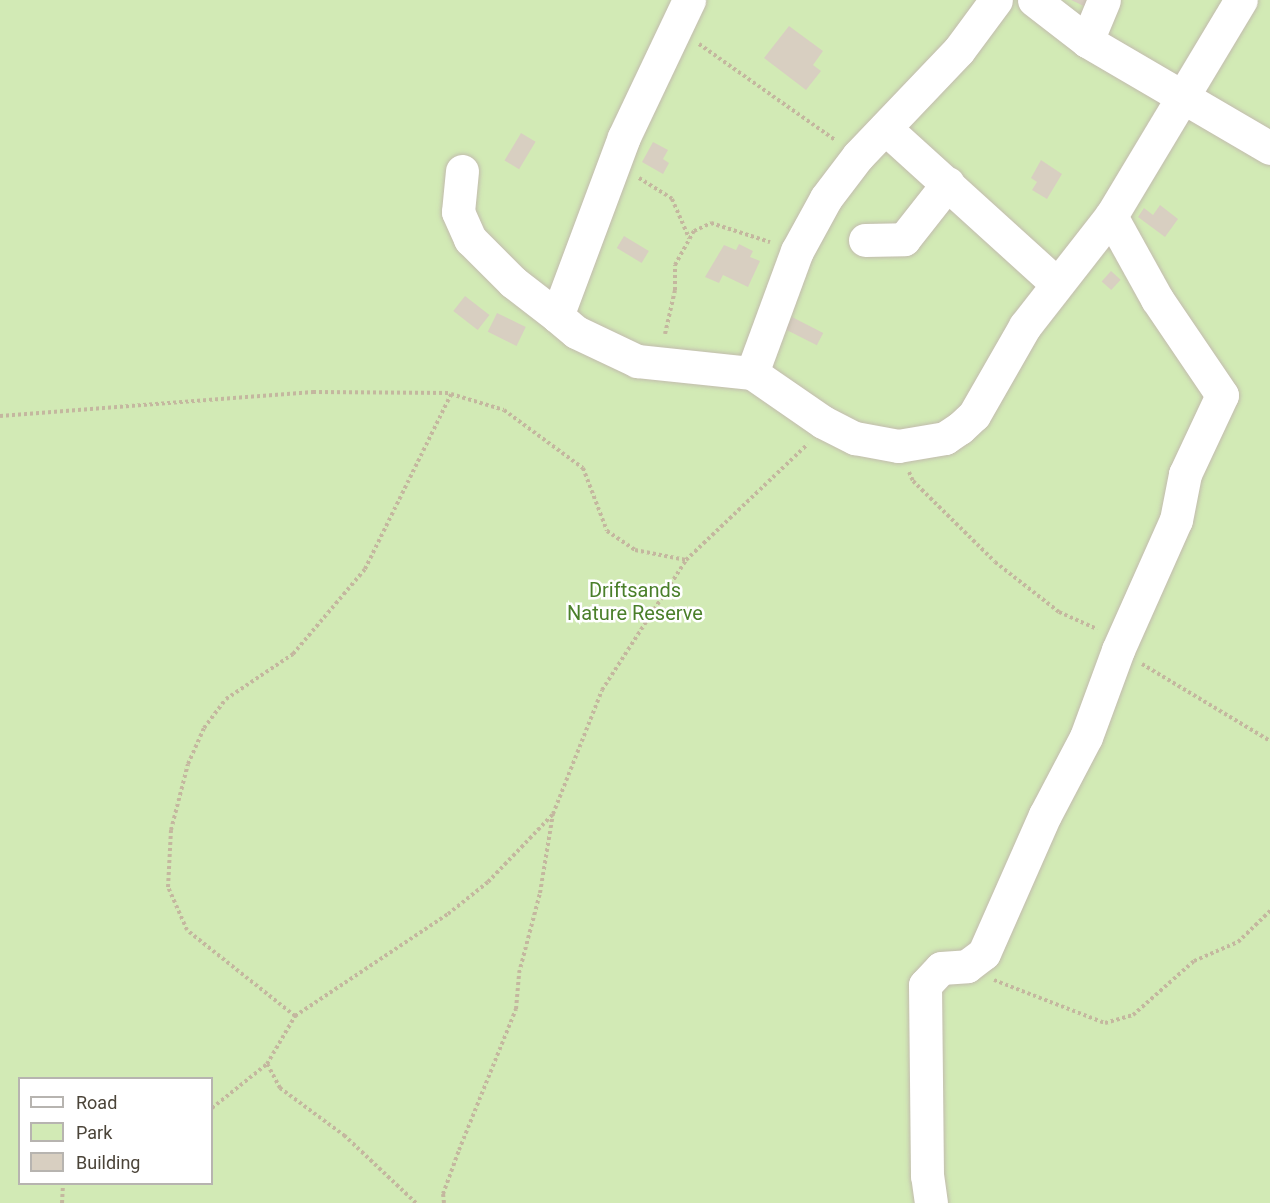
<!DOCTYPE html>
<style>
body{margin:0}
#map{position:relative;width:1270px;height:1203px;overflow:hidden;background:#f6f3ec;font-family:Roboto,sans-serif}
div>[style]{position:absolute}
.green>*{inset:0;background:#d2eab5}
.building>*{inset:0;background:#d8cfc1;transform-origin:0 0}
.path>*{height:4px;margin-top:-2px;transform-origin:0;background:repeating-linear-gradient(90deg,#c4b79f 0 3px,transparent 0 6px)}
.roads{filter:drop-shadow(0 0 2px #c2bbae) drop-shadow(0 0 2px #c2bbae)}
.minor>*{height:33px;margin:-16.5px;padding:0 16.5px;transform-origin:16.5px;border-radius:16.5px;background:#fff}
span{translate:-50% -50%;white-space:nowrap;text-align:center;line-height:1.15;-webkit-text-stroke:5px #fff;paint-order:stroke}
.park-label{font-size:20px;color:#4a7f2a}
.legend{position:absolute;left:18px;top:1077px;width:195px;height:108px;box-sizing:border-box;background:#fff;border:2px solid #b7b4b0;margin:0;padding:8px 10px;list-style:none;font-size:18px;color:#4b4439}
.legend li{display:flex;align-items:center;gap:12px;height:30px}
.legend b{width:30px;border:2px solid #b7b4b0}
</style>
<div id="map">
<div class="green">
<div style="clip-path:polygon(evenodd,0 0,1270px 0,1270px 1203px,0 1203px,0 0,20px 1078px,212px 1078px,212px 1184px,20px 1184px,20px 1078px)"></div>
</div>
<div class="building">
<div style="clip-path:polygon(1071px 0,1089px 0,1086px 7px)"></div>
<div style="clip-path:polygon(789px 26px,823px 51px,813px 65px,821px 71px,806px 90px,764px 58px)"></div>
<div style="left:521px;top:133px;width:17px;height:32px;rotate:31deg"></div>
<div style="clip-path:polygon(653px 142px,668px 150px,663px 159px,669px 163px,663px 174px,642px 162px)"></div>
<div style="clip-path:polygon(1041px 160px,1062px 174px,1047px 199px,1032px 190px,1037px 182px,1031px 178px)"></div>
<div style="clip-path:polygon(1160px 205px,1178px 219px,1165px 237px,1138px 217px,1144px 208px,1153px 215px)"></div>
<div style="left:624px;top:236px;width:29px;height:14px;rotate:31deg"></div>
<div style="clip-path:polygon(739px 244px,753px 251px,750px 257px,760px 261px,748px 287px,723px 275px,719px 283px,705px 277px,724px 245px,736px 250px)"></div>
<div style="left:1111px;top:271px;width:13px;height:14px;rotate:42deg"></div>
<div style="left:465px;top:296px;width:31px;height:19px;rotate:38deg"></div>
<div style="left:497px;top:313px;width:32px;height:21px;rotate:26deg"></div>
<div style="left:792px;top:317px;width:35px;height:14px;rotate:27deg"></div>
</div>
<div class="path">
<div style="left:699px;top:44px;width:166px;rotate:35.2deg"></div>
<div style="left:639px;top:178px;width:39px;rotate:32deg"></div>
<div style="left:672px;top:199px;width:43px;rotate:66.4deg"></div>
<div style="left:665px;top:334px;width:45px;rotate:-77.2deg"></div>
<div style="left:675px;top:290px;width:25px;rotate:-90deg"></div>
<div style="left:675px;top:265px;width:39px;rotate:-61deg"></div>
<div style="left:694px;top:231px;width:19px;rotate:-25deg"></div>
<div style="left:711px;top:223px;width:62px;rotate:17.9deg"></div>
<div style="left:0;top:416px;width:314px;rotate:-4.4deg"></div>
<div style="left:313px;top:392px;width:138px;rotate:0.4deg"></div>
<div style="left:909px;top:472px;width:10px;rotate:66deg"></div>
<div style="left:913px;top:481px;width:115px;rotate:44.6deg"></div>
<div style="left:995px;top:562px;width:81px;rotate:38deg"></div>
<div style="left:1059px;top:612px;width:42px;rotate:24.1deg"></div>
<div style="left:1142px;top:664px;width:149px;rotate:31deg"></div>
<div style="left:994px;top:980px;width:119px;rotate:21.2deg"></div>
<div style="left:1105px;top:1023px;width:29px;rotate:-16deg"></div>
<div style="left:1133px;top:1015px;width:81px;rotate:-41.5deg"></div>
<div style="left:1194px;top:961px;width:48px;rotate:-23.4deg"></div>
<div style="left:1238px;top:942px;width:45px;rotate:-44.1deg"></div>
<div style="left:295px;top:1016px;width:138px;rotate:-141.5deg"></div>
<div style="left:187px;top:930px;width:47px;rotate:-113.8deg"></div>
<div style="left:168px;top:887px;width:57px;rotate:-87deg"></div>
<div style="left:171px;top:830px;width:68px;rotate:-75.6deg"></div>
<div style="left:188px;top:764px;width:39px;rotate:-66deg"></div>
<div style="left:204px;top:728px;width:36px;rotate:-53deg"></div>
<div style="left:226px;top:699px;width:81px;rotate:-33.9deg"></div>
<div style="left:293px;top:654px;width:111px;rotate:-49.7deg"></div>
<div style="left:365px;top:569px;width:195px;rotate:-63.8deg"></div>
<div style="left:451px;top:394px;width:55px;rotate:16.8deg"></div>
<div style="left:504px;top:410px;width:98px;rotate:36.3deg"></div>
<div style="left:583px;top:468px;width:67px;rotate:69.1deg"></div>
<div style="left:607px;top:531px;width:34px;rotate:34deg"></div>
<div style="left:635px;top:550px;width:52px;rotate:11.1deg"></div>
<div style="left:212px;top:1108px;width:70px;rotate:-38.7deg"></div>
<div style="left:62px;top:1203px;width:19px;rotate:-87deg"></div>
<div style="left:416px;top:1203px;width:98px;rotate:-136.7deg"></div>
<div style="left:345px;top:1136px;width:81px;rotate:-143.6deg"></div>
<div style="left:280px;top:1088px;width:27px;rotate:-118deg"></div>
<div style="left:267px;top:1064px;width:56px;rotate:-59.7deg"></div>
<div style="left:295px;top:1016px;width:184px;rotate:-33.7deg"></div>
<div style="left:448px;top:914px;width:51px;rotate:-38.7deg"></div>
<div style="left:488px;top:882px;width:94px;rotate:-46.3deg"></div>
<div style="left:444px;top:1203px;width:9px;rotate:-96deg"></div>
<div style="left:443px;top:1194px;width:47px;rotate:-70deg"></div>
<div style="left:459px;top:1150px;width:152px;rotate:-68deg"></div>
<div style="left:516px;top:1009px;width:36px;rotate:-85deg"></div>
<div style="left:519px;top:973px;width:83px;rotate:-75.3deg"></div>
<div style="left:540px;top:893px;width:80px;rotate:-80.7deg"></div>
<div style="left:553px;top:814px;width:133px;rotate:-68.4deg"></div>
<div style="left:602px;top:690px;width:155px;rotate:-57.1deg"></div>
<div style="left:686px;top:560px;width:168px;rotate:-43.6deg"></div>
</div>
<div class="roads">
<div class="minor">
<div style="left:689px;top:0;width:152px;rotate:115.4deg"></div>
<div style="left:624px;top:137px;width:191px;rotate:110.5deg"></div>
<div style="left:557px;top:316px;width:25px;rotate:40deg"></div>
<div style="left:576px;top:332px;width:68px;rotate:25.4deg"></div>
<div style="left:637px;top:361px;width:116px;rotate:6deg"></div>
<div style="left:752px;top:373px;width:130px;rotate:-69.8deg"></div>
<div style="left:797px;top:251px;width:60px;rotate:-61.3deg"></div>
<div style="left:826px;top:198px;width:53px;rotate:-52.7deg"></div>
<div style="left:858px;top:156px;width:146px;rotate:-46.4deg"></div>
<div style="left:959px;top:50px;width:62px;rotate:-53.5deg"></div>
<div style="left:1034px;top:0;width:67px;rotate:37.7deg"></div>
<div style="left:1087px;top:41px;width:212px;rotate:30.3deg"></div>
<div style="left:1087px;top:41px;width:44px;rotate:-67.5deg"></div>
<div style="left:885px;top:128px;width:231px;rotate:42.2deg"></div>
<div style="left:462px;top:171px;width:41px;rotate:95.6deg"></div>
<div style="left:458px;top:212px;width:30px;rotate:66deg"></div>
<div style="left:470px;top:239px;width:61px;rotate:45deg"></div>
<div style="left:513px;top:282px;width:56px;rotate:37.7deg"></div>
<div style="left:865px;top:240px;width:39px;rotate:-1deg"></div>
<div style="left:904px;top:239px;width:71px;rotate:-51.8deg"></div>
<div style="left:752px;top:373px;width:86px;rotate:34.6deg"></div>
<div style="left:823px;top:422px;width:36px;rotate:27deg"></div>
<div style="left:855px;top:438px;width:44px;rotate:10.5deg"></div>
<div style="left:898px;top:446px;width:48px;rotate:-9.7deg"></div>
<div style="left:945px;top:438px;width:18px;rotate:-34deg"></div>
<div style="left:960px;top:428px;width:19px;rotate:-43deg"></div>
<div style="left:974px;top:415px;width:103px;rotate:-60.2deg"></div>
<div style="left:1025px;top:326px;width:140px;rotate:-52deg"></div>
<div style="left:1111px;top:216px;width:252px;rotate:-59deg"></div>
<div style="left:931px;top:1203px;width:27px;rotate:-98deg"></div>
<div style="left:927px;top:1176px;width:191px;rotate:-90.6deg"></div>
<div style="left:925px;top:985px;width:23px;rotate:-47deg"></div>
<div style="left:941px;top:968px;width:26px;rotate:-4deg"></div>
<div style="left:967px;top:966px;width:21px;rotate:-37deg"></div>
<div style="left:984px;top:953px;width:151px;rotate:-66.2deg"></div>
<div style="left:1045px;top:815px;width:88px;rotate:-62.3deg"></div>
<div style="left:1086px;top:737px;width:93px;rotate:-69.8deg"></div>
<div style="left:1118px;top:650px;width:142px;rotate:-66deg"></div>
<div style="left:1176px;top:520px;width:47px;rotate:-78.9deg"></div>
<div style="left:1185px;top:474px;width:87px;rotate:-64.9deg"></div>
<div style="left:1222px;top:395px;width:116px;rotate:-124.1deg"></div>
<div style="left:1157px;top:299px;width:95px;rotate:-119deg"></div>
</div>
</div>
<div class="park-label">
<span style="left:635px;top:602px">Driftsands<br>Nature Reserve</span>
</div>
<ul class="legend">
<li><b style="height:8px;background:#fff"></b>Road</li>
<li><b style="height:16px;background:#d2eab5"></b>Park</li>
<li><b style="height:16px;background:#d8cfc1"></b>Building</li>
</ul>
</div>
